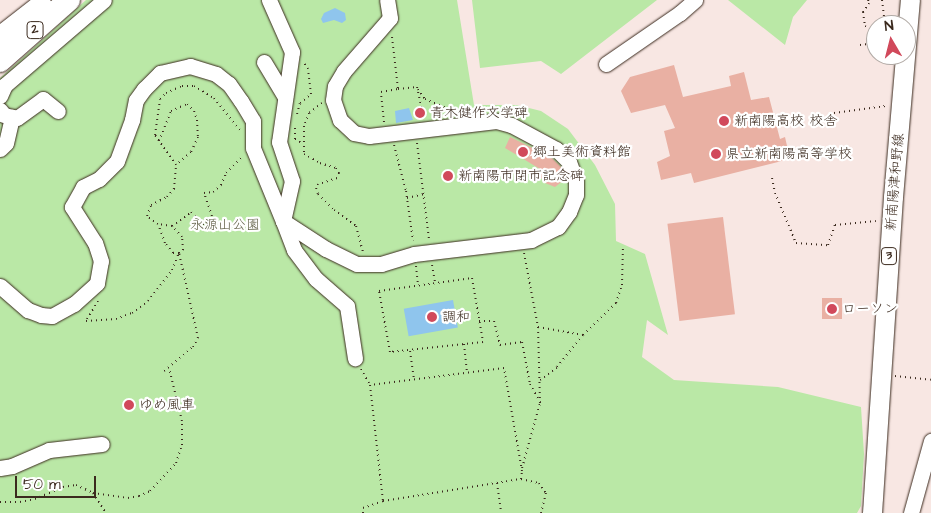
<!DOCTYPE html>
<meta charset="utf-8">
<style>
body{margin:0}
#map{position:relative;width:931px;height:513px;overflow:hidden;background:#f8e7e3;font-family:"Architects Daughter","Klee One",sans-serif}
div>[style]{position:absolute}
.green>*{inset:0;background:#bae8a6}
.water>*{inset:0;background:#8fc5ed;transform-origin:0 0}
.building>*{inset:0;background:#e9b0a3;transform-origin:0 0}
.path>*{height:2px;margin-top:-1px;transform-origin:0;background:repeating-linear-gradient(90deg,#3b2a1e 0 1px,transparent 0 5px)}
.roads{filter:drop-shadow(0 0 1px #3b2a1e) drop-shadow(0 0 1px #3b2a1e)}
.minor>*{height:15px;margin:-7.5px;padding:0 7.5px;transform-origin:7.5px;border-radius:7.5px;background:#fff}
.major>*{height:19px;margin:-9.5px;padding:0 9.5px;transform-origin:9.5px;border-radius:9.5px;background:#fff}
.highway>*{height:22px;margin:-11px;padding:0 11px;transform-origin:11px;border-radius:11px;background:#fff}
.dots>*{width:14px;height:14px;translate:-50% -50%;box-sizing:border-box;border:2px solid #fff;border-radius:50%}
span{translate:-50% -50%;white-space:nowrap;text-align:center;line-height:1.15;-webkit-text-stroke:4.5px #fff;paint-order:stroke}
.shield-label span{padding:1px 4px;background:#fff;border:1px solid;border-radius:4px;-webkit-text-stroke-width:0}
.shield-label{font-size:12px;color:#3b2a1e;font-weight:700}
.poi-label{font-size:14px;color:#3b2a1e}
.left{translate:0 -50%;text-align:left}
.street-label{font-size:14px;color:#3b2a1e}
.park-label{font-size:14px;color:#5b5a40}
.north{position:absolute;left:866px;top:15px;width:50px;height:50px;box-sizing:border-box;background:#fff;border:1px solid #b1aaa5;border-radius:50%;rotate:352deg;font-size:14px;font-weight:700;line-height:20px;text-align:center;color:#3b2a1e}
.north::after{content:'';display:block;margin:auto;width:18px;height:22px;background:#d1495b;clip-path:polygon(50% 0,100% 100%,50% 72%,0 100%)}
.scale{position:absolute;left:15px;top:476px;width:81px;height:22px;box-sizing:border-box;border:2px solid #3b2a1e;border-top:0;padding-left:6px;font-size:15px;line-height:18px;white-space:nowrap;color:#3b2a1e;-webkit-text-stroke:4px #fff;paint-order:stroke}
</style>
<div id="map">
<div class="green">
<div style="clip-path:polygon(86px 0,457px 0,474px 105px,517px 105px,541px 111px,568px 129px,595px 165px,615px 204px,616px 241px,645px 254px,668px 335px,647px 320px,642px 357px,674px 380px,778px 387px,861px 407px,864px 454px,861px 506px,857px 513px,0 513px,0 78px)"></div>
<div style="clip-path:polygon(472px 0,657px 0,561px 74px,541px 61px,480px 68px)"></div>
<div style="clip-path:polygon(728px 0,807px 0,793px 17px,785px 45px)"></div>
</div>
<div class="water">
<div style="clip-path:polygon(335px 8px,345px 13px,346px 20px,342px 23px,334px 20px,323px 23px,321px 19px,324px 13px)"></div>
<div style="clip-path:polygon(409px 108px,413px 120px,396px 123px,395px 111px)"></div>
<div style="left:453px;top:300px;width:28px;height:50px;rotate:80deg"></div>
</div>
<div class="building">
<div style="clip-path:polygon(674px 65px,683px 97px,731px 86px,729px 76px,744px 72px,751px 100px,769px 97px,780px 139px,785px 137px,790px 159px,694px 183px,691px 173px,661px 180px,657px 162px,670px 156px,664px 131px,675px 128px,665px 105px,631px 113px,621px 91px,630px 77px)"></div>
<div style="clip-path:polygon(510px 137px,551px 157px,561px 167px,564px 180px,555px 187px,545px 183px,541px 178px,540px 169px,505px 148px)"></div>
<div style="left:723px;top:217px;width:98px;height:56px;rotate:83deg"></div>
<div style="left:842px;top:298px;width:21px;height:20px;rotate:90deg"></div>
</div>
<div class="path">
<div style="left:868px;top:0;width:3px;rotate:72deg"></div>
<div style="left:869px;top:3px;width:11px;rotate:124deg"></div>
<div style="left:863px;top:12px;width:14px;rotate:82deg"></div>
<div style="left:865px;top:26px;width:14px;rotate:39deg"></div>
<div style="left:882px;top:0;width:25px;rotate:83deg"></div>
<div style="left:392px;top:37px;width:52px;rotate:83.4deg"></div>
<div style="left:860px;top:45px;width:16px;rotate:-7deg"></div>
<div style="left:418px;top:89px;width:12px;rotate:55deg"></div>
<div style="left:425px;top:99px;width:34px;rotate:23deg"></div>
<div style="left:322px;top:103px;width:16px;rotate:142deg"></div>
<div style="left:309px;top:113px;width:14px;rotate:111deg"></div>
<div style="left:304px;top:126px;width:28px;rotate:90deg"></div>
<div style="left:304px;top:154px;width:18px;rotate:29deg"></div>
<div style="left:320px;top:163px;width:17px;rotate:17deg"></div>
<div style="left:336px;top:168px;width:6px;rotate:59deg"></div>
<div style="left:339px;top:173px;width:5px;rotate:112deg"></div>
<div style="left:337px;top:178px;width:20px;rotate:162deg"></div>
<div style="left:318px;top:184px;width:4px;rotate:117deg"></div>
<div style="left:316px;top:188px;width:6px;rotate:72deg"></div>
<div style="left:318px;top:194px;width:23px;rotate:45deg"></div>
<div style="left:334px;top:210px;width:27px;rotate:36deg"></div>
<div style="left:356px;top:226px;width:27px;rotate:75deg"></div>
<div style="left:834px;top:113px;width:52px;rotate:-7.7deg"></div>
<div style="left:297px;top:114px;width:11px;rotate:-75deg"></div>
<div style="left:300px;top:103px;width:14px;rotate:-39deg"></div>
<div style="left:311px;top:94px;width:25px;rotate:-97deg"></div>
<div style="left:308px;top:69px;width:7px;rotate:-124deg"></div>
<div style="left:384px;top:122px;width:30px;rotate:-96deg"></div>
<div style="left:381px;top:92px;width:17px;rotate:-10deg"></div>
<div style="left:398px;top:89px;width:19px;rotate:-6deg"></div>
<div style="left:417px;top:87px;width:30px;rotate:78deg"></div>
<div style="left:295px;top:128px;width:11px;rotate:90deg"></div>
<div style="left:295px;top:139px;width:9px;rotate:32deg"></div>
<div style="left:159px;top:141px;width:32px;rotate:-68deg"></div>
<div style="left:171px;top:111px;width:17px;rotate:-24deg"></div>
<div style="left:187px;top:104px;width:10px;rotate:45deg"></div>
<div style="left:194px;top:111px;width:9px;rotate:72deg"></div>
<div style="left:197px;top:120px;width:17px;rotate:87deg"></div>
<div style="left:198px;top:137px;width:17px;rotate:115deg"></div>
<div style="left:191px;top:152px;width:20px;rotate:139deg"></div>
<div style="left:417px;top:143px;width:98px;rotate:82.9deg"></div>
<div style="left:394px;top:145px;width:48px;rotate:75.4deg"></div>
<div style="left:406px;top:191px;width:50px;rotate:82deg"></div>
<div style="left:772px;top:178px;width:15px;rotate:79deg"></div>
<div style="left:775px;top:193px;width:54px;rotate:67.2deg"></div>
<div style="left:796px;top:243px;width:32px;rotate:4deg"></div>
<div style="left:828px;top:245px;width:21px;rotate:-71deg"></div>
<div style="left:835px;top:225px;width:41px;rotate:-5.6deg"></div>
<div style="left:407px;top:198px;width:17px;rotate:-13deg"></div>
<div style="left:172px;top:226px;width:24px;rotate:-36deg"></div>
<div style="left:191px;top:212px;width:17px;rotate:45deg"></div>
<div style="left:203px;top:224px;width:6px;rotate:-9deg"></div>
<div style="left:209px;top:223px;width:8px;rotate:-67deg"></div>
<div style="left:212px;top:216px;width:24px;rotate:-109deg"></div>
<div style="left:204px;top:193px;width:9px;rotate:-6deg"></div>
<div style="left:213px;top:192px;width:11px;rotate:-41deg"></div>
<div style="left:221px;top:185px;width:13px;rotate:-67deg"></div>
<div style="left:226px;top:173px;width:24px;rotate:-45deg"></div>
<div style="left:179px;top:253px;width:6px;rotate:180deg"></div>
<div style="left:173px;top:253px;width:13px;rotate:-129deg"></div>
<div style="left:165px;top:243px;width:20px;rotate:-110deg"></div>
<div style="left:158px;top:224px;width:14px;rotate:-144deg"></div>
<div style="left:147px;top:216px;width:12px;rotate:-70deg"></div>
<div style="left:151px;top:205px;width:18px;rotate:-27deg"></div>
<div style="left:167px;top:197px;width:11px;rotate:-49deg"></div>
<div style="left:174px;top:189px;width:24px;rotate:-85deg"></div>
<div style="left:176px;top:165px;width:37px;rotate:-125deg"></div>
<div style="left:155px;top:135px;width:36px;rotate:-82deg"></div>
<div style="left:160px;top:99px;width:8px;rotate:-45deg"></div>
<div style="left:166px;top:93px;width:17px;rotate:-24deg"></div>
<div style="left:182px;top:86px;width:12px"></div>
<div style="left:194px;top:86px;width:23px;rotate:31deg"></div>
<div style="left:214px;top:98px;width:41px;rotate:50.9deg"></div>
<div style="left:524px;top:253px;width:75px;rotate:79.3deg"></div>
<div style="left:538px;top:327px;width:46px;rotate:10.1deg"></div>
<div style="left:583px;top:335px;width:46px;rotate:-44.1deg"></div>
<div style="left:616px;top:303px;width:19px;rotate:-72deg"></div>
<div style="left:622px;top:285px;width:40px;rotate:-88.6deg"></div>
<div style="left:432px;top:265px;width:17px;rotate:80deg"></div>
<div style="left:416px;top:266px;width:19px;rotate:84deg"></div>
<div style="left:472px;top:278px;width:65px;rotate:80.2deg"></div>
<div style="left:483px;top:342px;width:94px;rotate:173.9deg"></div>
<div style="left:390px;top:352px;width:62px;rotate:-100.2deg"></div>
<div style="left:379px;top:291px;width:94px;rotate:-8deg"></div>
<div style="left:98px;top:301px;width:23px;rotate:121deg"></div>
<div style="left:86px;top:321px;width:30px;rotate:-4deg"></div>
<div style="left:116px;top:319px;width:17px;rotate:-21deg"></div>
<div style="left:132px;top:313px;width:20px;rotate:-37deg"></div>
<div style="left:148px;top:301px;width:39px;rotate:-52deg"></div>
<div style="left:172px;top:270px;width:18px;rotate:-68deg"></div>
<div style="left:179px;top:253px;width:5px;rotate:-37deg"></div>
<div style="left:183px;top:250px;width:13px;rotate:-94deg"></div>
<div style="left:182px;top:237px;width:15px;rotate:-132deg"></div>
<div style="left:172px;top:226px;width:14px;rotate:-172deg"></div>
<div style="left:479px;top:321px;width:15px"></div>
<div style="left:494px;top:321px;width:25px;rotate:76deg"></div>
<div style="left:500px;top:345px;width:22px;rotate:-8deg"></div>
<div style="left:522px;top:342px;width:43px;rotate:79.2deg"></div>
<div style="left:530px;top:384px;width:21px;rotate:61deg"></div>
<div style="left:464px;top:344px;width:27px;rotate:84deg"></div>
<div style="left:410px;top:351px;width:27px;rotate:82deg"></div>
<div style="left:361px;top:369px;width:18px;rotate:61deg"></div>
<div style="left:370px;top:385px;width:117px;rotate:83.6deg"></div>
<div style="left:383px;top:501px;width:140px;rotate:-9.1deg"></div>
<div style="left:521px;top:479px;width:8px;rotate:-83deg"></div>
<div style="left:522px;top:471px;width:105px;rotate:-99.9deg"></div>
<div style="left:504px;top:368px;width:135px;rotate:172.8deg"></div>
<div style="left:164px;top:371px;width:38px;rotate:-40deg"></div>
<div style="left:193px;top:347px;width:10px;rotate:-61deg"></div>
<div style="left:198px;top:338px;width:87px;rotate:-102.6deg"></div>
<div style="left:895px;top:376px;width:36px;rotate:6deg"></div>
<div style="left:540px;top:380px;width:21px;rotate:-37deg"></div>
<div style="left:557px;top:367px;width:41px;rotate:-50.9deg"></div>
<div style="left:522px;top:468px;width:67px;rotate:-74.5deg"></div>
<div style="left:540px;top:403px;width:76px;rotate:-91.5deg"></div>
<div style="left:521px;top:479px;width:18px;rotate:13deg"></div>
<div style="left:539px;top:483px;width:12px;rotate:55deg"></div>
<div style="left:546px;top:493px;width:21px;rotate:104deg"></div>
<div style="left:497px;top:483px;width:30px;rotate:82deg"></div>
<div style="left:93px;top:493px;width:35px;rotate:8deg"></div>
<div style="left:128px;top:498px;width:11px;rotate:-10deg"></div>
<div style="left:139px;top:496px;width:12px;rotate:-24deg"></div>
<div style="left:150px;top:491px;width:38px;rotate:-47deg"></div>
<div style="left:176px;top:463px;width:19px;rotate:-72deg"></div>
<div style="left:182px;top:445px;width:24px;rotate:-90deg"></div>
<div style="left:182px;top:421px;width:55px;rotate:-103.8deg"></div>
<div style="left:0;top:502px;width:20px"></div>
<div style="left:20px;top:502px;width:15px;rotate:-11deg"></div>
<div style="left:35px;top:499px;width:30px;rotate:-23deg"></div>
<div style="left:63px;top:487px;width:13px;rotate:-9deg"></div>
<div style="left:76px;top:485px;width:19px;rotate:25deg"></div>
<div style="left:93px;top:493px;width:24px;rotate:57deg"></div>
<div style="left:363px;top:513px;width:5px;rotate:-90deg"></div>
<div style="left:363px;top:508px;width:21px;rotate:-19deg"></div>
</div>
<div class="roads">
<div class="minor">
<div style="left:269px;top:0;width:57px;rotate:66.1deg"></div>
<div style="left:292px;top:52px;width:91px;rotate:98.2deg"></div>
<div style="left:279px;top:142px;width:41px;rotate:71.6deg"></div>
<div style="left:292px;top:181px;width:41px;rotate:102.7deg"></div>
<div style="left:283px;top:221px;width:31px;rotate:69deg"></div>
<div style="left:294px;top:250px;width:36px;rotate:53deg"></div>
<div style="left:316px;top:279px;width:41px;rotate:41.1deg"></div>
<div style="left:347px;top:306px;width:53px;rotate:81.3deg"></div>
<div style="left:264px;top:62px;width:41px;rotate:59deg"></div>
<div style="left:606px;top:64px;width:90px;rotate:-34.6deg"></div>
<div style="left:680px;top:13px;width:20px;rotate:-41deg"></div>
<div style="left:0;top:96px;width:12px;rotate:-66deg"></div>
<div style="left:5px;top:85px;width:130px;rotate:-40.6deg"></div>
<div style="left:0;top:110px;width:6px;rotate:51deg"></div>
<div style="left:4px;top:115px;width:13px;rotate:13deg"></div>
<div style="left:17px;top:118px;width:32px;rotate:-36deg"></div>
<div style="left:43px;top:99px;width:19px;rotate:39deg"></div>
<div style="left:0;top:149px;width:8px;rotate:-45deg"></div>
<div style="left:6px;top:143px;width:27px;rotate:-77deg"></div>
<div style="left:0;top:286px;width:37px;rotate:41deg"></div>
<div style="left:28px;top:310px;width:14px;rotate:21deg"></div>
<div style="left:41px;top:315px;width:11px;rotate:5deg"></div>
<div style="left:52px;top:316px;width:25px;rotate:-29deg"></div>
<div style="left:74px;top:304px;width:31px;rotate:-42deg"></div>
<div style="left:97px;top:283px;width:22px;rotate:-80deg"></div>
<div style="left:101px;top:261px;width:19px;rotate:-108deg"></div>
<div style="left:95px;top:243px;width:43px;rotate:-122.6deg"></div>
<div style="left:72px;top:207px;width:23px;rotate:-61deg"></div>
<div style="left:83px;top:187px;width:18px;rotate:-27deg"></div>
<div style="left:99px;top:179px;width:25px;rotate:-45deg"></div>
<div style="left:117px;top:161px;width:44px;rotate:-69.9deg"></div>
<div style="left:132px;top:120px;width:20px;rotate:-79deg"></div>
<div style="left:136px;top:100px;width:14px;rotate:-54deg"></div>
<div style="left:144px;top:89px;width:23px;rotate:-45deg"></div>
<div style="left:160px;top:73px;width:31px;rotate:-13deg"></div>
<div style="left:190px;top:66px;width:27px;rotate:17deg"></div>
<div style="left:216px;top:74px;width:16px;rotate:38deg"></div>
<div style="left:229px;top:84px;width:21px;rotate:55deg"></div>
<div style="left:241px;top:101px;width:23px;rotate:59deg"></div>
<div style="left:253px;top:121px;width:27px;rotate:90deg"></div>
<div style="left:253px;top:148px;width:79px;rotate:67.7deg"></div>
<div style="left:283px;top:221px;width:51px;rotate:33.1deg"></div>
<div style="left:326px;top:249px;width:34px;rotate:26deg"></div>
<div style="left:357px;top:264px;width:24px"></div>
<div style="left:381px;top:264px;width:34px;rotate:-17deg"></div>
<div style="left:414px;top:254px;width:118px;rotate:-6.8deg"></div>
<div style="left:531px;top:240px;width:30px;rotate:-26deg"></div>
<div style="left:558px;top:227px;width:19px;rotate:-54deg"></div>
<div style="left:569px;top:212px;width:18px;rotate:-68deg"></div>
<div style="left:576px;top:195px;width:14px;rotate:-90deg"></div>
<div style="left:576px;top:181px;width:20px;rotate:-110deg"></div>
<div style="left:569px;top:162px;width:18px;rotate:-135deg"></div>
<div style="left:556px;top:149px;width:51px;rotate:-151.9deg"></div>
<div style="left:511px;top:125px;width:16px;rotate:-165deg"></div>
<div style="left:496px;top:121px;width:128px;rotate:173.3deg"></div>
<div style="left:369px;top:136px;width:15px;rotate:-169deg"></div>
<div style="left:354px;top:133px;width:19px;rotate:-137deg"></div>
<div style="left:340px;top:120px;width:21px;rotate:-109deg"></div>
<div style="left:333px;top:100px;width:14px;rotate:-82deg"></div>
<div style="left:335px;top:86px;width:17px;rotate:-59deg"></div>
<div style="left:344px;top:71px;width:70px;rotate:-49deg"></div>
<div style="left:390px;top:18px;width:18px;rotate:-99deg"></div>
<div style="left:0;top:468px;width:12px;rotate:-9deg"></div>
<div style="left:12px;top:466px;width:40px;rotate:-23.4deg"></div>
<div style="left:49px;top:450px;width:53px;rotate:-6.5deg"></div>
<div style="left:911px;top:513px;width:75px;rotate:-74.5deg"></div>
</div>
<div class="major">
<div style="left:872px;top:513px;width:317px;rotate:-86.2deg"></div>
<div style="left:893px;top:197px;width:198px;rotate:-85.1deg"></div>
</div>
<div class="highway">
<div style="left:0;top:38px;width:52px;rotate:-38deg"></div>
<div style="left:0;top:61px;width:92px;rotate:-41.5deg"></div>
</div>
</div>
<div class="dots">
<div style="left:420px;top:113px;background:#d1495b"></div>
<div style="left:724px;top:121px;background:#d1495b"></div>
<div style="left:523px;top:152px;background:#d1495b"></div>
<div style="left:716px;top:154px;background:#d1495b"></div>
<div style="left:448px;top:176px;background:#d1495b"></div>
<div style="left:832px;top:309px;background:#d1495b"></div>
<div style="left:432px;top:317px;background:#d1495b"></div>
<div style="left:129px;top:405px;background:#d1495b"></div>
</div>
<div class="shield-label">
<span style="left:35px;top:30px">2</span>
<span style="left:889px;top:256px">3</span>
</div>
<div class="poi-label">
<span class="left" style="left:430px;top:113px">青木健作文学碑</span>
<span class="left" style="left:734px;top:121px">新南陽高校 校舎</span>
<span class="left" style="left:533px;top:152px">郷土美術資料館</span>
<span class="left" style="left:726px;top:154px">県立新南陽高等学校</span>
<span class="left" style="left:458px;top:176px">新南陽市閉市記念碑</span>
<span class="left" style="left:842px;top:309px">ローソン</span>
<span class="left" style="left:442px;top:317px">調和</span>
<span class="left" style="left:139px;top:405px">ゆめ風車</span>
</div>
<div class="street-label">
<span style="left:895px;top:182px;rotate:-85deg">新南陽津和野線</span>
</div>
<div class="park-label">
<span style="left:225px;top:225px">永源山公園</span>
</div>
<div class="north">N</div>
<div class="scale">50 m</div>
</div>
